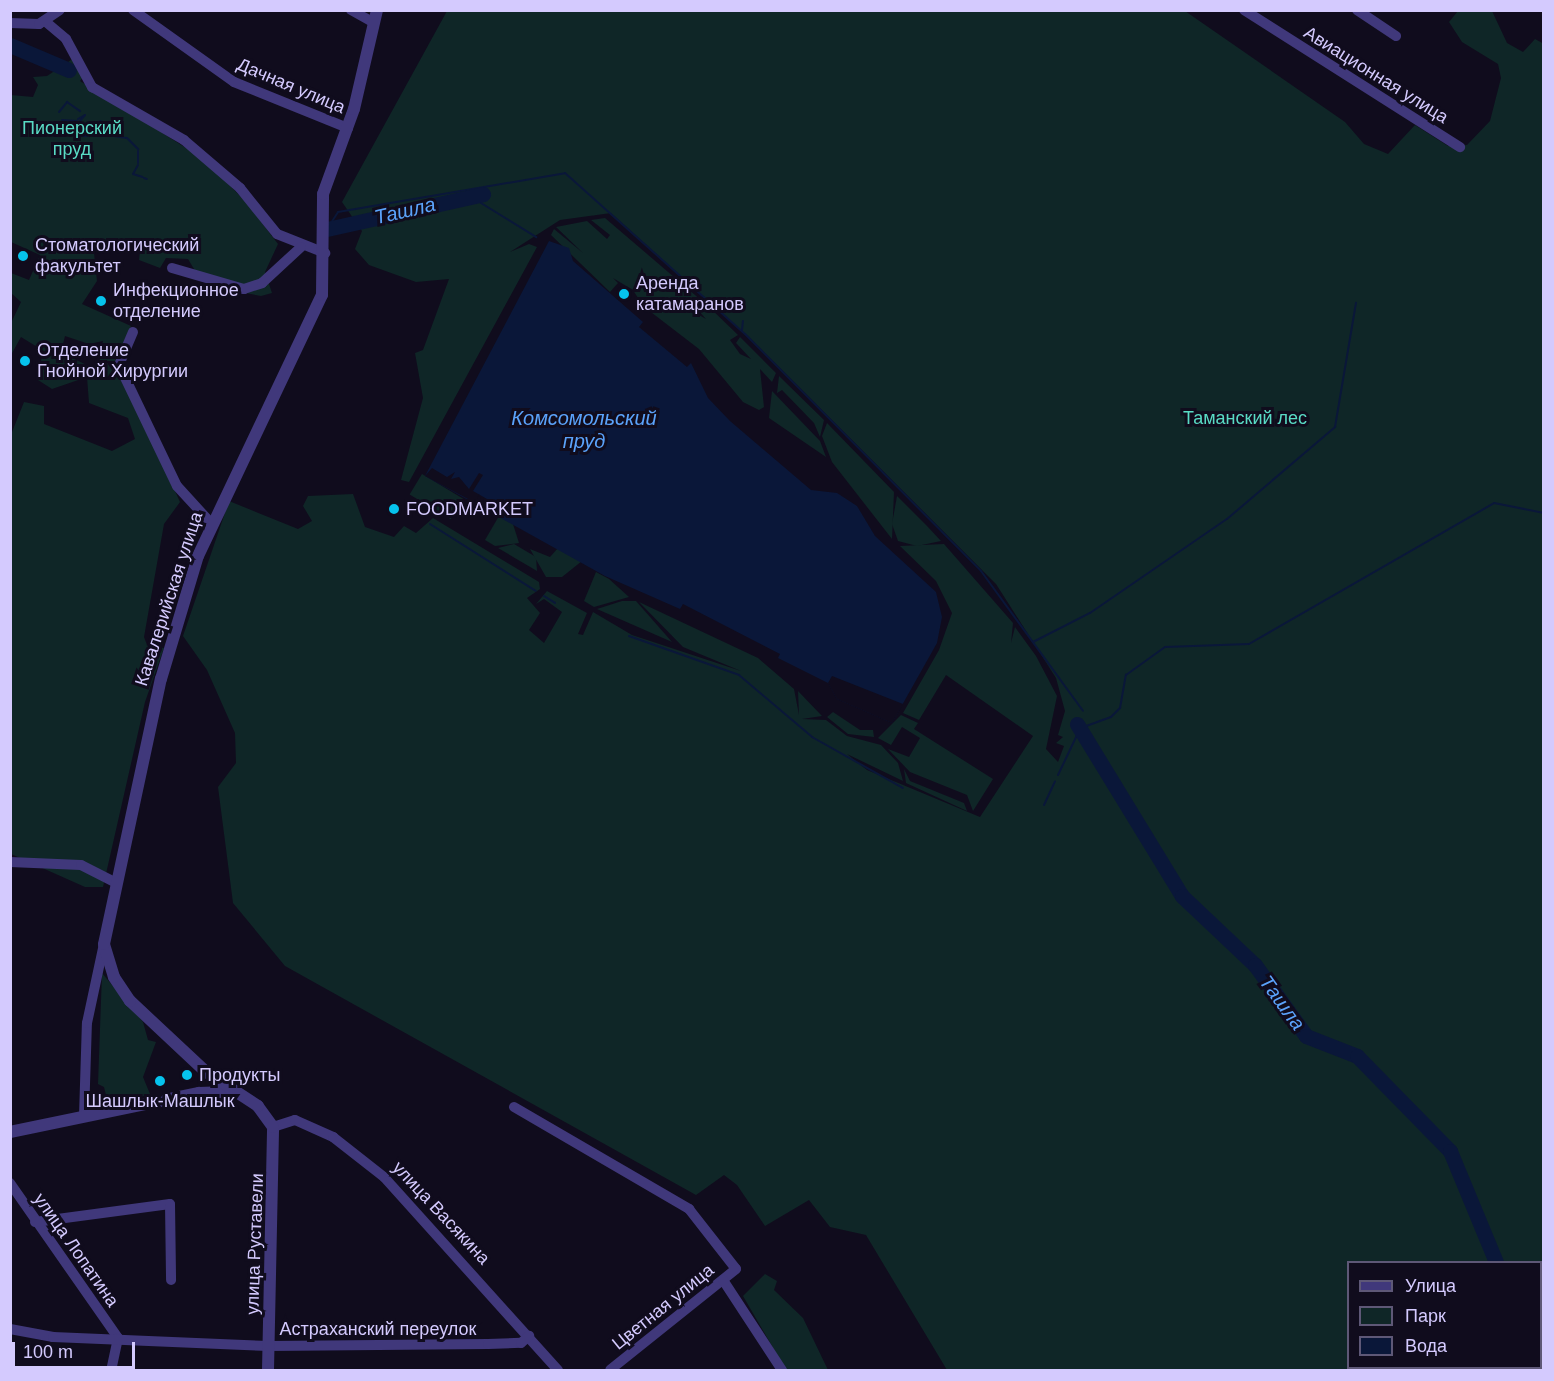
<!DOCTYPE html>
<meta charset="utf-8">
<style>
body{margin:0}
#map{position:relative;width:1554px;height:1381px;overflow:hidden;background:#100c1d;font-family:Helvetica,sans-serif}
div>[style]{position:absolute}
.green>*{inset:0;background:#0f2627;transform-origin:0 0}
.water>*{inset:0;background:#0a1739}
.pier>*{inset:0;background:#100c1d}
.stream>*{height:2px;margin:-1px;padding:0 1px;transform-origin:1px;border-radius:1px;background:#0a1739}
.river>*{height:15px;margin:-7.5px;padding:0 7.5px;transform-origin:7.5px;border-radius:7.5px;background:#0a1739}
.minor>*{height:10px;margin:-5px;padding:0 5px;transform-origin:5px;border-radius:5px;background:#40387b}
.tertiary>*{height:12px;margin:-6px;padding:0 6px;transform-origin:6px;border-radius:6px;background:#40387b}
.dots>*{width:16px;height:16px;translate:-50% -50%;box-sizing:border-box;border:3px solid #100c1d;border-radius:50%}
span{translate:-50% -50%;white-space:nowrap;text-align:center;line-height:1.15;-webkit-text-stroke:6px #100c1d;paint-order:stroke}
.street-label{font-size:18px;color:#d4cafe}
.park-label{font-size:18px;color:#59dbc5}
.poi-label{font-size:18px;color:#d4cafe}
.left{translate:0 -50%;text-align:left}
.water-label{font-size:20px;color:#5ba3fb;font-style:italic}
.frame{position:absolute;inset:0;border:12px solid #d4cafe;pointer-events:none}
.legend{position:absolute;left:1347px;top:1261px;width:195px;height:108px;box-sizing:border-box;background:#100c1d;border:2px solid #5e5877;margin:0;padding:8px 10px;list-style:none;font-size:18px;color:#d4cafe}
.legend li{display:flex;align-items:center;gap:12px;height:30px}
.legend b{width:30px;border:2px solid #5e5877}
.scale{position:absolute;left:12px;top:1342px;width:123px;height:27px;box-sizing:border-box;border:3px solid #d4cafe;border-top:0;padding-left:8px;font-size:18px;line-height:21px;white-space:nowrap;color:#d4cafe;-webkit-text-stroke:4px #100c1d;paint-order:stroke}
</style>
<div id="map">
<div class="green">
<div style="clip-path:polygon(evenodd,447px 11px,1185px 11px,1345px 122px,1364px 144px,1388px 154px,1415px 125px,1448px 146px,1467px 145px,1490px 121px,1501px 78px,1498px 64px,1462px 42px,1449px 22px,1458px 11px,1492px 11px,1507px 43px,1523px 52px,1535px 39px,1544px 44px,1543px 1370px,947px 1370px,866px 1235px,830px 1227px,809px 1200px,765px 1226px,737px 1185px,724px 1175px,696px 1195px,285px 966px,233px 903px,218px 787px,236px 763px,235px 733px,207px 670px,183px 636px,229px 501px,298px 529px,312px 521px,303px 506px,308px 496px,353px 494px,365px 527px,394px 537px,404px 526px,416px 533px,433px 518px,539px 582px,540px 589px,527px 598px,540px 613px,529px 630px,544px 643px,562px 612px,544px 599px,536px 604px,547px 591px,587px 613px,578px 634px,583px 635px,593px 612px,632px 635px,741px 671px,683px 647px,639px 602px,758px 658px,794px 689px,799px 715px,798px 691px,822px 716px,802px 719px,826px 720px,847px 736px,881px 745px,898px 763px,903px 781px,847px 754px,867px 770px,980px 817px,1033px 736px,946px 675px,919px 720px,903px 713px,939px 650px,952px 613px,936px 581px,900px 546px,944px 544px,1013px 623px,1011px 643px,1015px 627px,1036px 656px,1057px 696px,1046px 749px,1058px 762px,1064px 746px,1056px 743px,1063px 737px,1058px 735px,1065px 711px,1056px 678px,996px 584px,750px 338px,611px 213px,560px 220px,510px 252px,529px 244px,537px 247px,409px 482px,401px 480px,423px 398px,415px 353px,423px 350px,449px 279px,416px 282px,369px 265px,355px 249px,362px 231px,342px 202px,447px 11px,1348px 1262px,1540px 1262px,1540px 1368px,1348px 1368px,1348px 1262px)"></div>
<div style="clip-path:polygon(74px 58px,85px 75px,80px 81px,205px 160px,246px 202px,278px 244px,265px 272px,272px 293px,261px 296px,215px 287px,197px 274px,188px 259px,166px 258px,160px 268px,139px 260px,140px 251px,93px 244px,97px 281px,82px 304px,131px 326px,120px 350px,101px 348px,103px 341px,89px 344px,65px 336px,61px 352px,47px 353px,21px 337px,11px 355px,11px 323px,21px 302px,11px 293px,11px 273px,29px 280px,40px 255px,11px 242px,11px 95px,33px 97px,38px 85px,33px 77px,47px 76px)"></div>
<div style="clip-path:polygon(605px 218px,702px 301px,696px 308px,699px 315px,706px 319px,698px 310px,705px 303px,738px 335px,730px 340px,740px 354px,751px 359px,736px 343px,740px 337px,776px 373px,772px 382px,760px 369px,764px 407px,759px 410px,743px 402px,699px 349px,643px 306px,633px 290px,613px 278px,618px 283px,610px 292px,551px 235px,554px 229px,583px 253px,556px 227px,587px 221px,607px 239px,610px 235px,591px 220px)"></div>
<div style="clip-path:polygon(62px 353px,95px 369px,103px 353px,115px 358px,180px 502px,164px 524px,144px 637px,147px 645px,164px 648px,145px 702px,103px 887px,85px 887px,11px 854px,10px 437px,24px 402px,44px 406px,44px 424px,112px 451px,135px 439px,128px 418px,89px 403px,87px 377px,52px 389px,38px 380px,42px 355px)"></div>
<div style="clip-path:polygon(779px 376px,824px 420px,820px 437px,814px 423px,782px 390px,777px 393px)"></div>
<div style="clip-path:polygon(772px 391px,820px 441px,826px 457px,769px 418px)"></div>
<div style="clip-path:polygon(827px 423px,894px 492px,892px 539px,832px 462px,822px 436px)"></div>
<div style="left:422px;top:474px;width:48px;height:24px;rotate:31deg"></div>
<div style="clip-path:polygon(897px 496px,927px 526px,941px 541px,917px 546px,898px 541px,892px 524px)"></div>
<div style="clip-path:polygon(499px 516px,513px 524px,519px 543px,495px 546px,485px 540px)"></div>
<div style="clip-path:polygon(514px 544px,536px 557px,537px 571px,498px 548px)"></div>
<div style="clip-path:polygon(558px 548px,582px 561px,562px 577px,546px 577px,530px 549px,550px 557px)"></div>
<div style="clip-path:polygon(596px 572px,609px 579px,629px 597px,594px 607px,584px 601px)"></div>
<div style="clip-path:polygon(622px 601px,636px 601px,672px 642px,597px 609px)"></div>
<div style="clip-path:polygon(833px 712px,860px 730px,873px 730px,874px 737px,848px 734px,827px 717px)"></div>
<div style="clip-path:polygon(901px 715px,918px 723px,914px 729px,993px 779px,973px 811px,967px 795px,910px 772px,888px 749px,909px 757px,920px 738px,902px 727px,891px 745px,878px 738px)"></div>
<div style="clip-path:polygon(904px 769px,910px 781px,964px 803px,967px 811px,906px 783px)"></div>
<div style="clip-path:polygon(102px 973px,143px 1022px,148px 1040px,156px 1042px,143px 1077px,150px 1094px,118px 1104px,108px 1103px,104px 1087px,98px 1084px)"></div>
<div style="clip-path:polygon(765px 1274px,777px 1281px,774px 1290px,803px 1318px,828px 1370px,786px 1370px,743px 1296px)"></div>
</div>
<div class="water">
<div style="clip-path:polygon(549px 241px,569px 248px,573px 261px,643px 322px,639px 327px,687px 367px,691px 363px,708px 398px,730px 421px,811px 490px,837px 493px,857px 506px,875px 536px,936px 592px,942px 617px,937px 643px,892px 723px,837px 699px,828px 683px,778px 658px,780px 654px,683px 604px,680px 609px,605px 576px,425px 476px)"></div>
</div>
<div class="pier">
<div style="clip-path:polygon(432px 468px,447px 477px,455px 472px,451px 479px,459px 477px,469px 489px,479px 473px,483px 475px,473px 491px,487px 499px,483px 507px,425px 476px)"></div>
<div style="clip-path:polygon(832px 676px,903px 704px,892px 723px,837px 699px,828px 683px)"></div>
</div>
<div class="stream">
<div style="left:59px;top:112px;width:13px;rotate:-51deg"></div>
<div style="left:67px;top:102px;width:16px;rotate:35deg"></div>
<div style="left:78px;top:119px;width:8px;rotate:-30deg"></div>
<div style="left:85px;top:115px;width:8px;rotate:130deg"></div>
<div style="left:62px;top:120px;width:15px;rotate:4deg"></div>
<div style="left:100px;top:121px;width:9px;rotate:27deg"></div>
<div style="left:79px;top:123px;width:12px;rotate:85deg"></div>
<div style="left:109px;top:127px;width:9px;rotate:69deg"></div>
<div style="left:93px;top:129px;width:9px;rotate:-49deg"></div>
<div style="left:81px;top:136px;width:6px"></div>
<div style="left:114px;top:136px;width:13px;rotate:9deg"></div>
<div style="left:127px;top:138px;width:16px;rotate:45deg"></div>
<div style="left:138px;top:163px;width:12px;rotate:-90deg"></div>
<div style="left:138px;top:165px;width:10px;rotate:119deg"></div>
<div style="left:133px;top:174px;width:10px;rotate:17deg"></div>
<div style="left:144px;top:178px;width:3px;rotate:18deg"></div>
<div style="left:470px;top:197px;width:4px;rotate:27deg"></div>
<div style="left:481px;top:203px;width:65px;rotate:31.7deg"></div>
<div style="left:329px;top:226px;width:17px;rotate:-57deg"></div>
<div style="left:338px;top:212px;width:230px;rotate:-9.7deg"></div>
<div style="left:565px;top:173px;width:241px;rotate:41.8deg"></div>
<div style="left:745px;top:334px;width:334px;rotate:45.1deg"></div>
<div style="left:981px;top:571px;width:173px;rotate:53.9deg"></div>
<div style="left:742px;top:330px;width:9px;rotate:-84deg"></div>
<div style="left:430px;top:524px;width:125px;rotate:32.3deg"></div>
<div style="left:544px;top:596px;width:13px;rotate:32deg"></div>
<div style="left:629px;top:636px;width:117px;rotate:19.5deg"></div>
<div style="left:739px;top:675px;width:96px;rotate:40.3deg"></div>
<div style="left:812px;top:737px;width:104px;rotate:29.3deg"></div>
<div style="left:1033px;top:642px;width:64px;rotate:-27deg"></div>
<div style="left:1090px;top:613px;width:166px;rotate:-34.5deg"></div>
<div style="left:1227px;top:519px;width:142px;rotate:-40.4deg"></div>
<div style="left:1335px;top:427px;width:126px;rotate:-80.4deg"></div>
<div style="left:1078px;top:729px;width:35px;rotate:-20deg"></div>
<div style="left:1111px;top:717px;width:13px;rotate:-45deg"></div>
<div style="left:1120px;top:708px;width:34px;rotate:-80deg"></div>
<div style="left:1126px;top:675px;width:48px;rotate:-35.7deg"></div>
<div style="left:1165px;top:647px;width:84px;rotate:-2deg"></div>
<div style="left:1249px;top:644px;width:283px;rotate:-29.9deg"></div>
<div style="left:1494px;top:503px;width:51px;rotate:11.3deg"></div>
<div style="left:1058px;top:775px;width:49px;rotate:-64.5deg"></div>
<div style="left:1044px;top:805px;width:26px;rotate:-65deg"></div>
</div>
<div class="river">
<div style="left:10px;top:45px;width:64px;rotate:23deg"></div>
<div style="left:327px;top:229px;width:160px;rotate:-12.6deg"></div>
<div style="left:1077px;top:724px;width:202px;rotate:58.6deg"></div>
<div style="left:1182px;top:896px;width:100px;rotate:43.4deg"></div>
<div style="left:1255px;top:965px;width:87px;rotate:54.3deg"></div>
<div style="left:1306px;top:1036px;width:55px;rotate:21.4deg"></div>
<div style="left:1357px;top:1056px;width:133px;rotate:45.6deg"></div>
<div style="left:1450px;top:1151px;width:120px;rotate:67.5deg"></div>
<div style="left:1540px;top:1295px;width:4px;rotate:27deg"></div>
</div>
<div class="minor">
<div style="left:133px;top:10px;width:124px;rotate:35.5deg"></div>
<div style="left:234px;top:82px;width:123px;rotate:22deg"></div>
<div style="left:351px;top:10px;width:26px;rotate:29deg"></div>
<div style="left:1244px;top:10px;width:256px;rotate:32.4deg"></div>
<div style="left:1357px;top:10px;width:47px;rotate:33.7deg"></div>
<div style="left:46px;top:22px;width:26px;rotate:40deg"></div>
<div style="left:66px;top:39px;width:55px;rotate:61.6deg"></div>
<div style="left:92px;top:87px;width:106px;rotate:29.9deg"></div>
<div style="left:184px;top:140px;width:74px;rotate:40.6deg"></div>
<div style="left:240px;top:188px;width:59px;rotate:51.2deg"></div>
<div style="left:277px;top:234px;width:52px;rotate:21.6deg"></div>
<div style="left:10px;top:23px;width:29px;rotate:2deg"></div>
<div style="left:39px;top:24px;width:25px;rotate:-34deg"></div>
<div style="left:172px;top:268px;width:75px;rotate:16.3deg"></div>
<div style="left:244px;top:289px;width:19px;rotate:-18deg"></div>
<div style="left:262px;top:283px;width:53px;rotate:-42.7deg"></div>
<div style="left:133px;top:332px;width:36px;rotate:113deg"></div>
<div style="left:119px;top:365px;width:134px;rotate:64.4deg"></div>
<div style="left:177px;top:486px;width:49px;rotate:47.5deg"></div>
<div style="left:10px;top:862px;width:71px;rotate:2.4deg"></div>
<div style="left:81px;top:865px;width:37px;rotate:27deg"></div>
<div style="left:514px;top:1107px;width:203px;rotate:30.2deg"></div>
<div style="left:689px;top:1209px;width:76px;rotate:51.9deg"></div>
<div style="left:736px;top:1269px;width:161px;rotate:141.3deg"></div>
<div style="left:84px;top:1116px;width:93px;rotate:-88.2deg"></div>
<div style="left:87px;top:1023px;width:81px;rotate:-77.9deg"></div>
<div style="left:273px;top:1127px;width:23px;rotate:-18deg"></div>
<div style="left:295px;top:1120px;width:42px;rotate:24.1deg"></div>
<div style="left:333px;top:1137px;width:65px;rotate:38.1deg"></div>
<div style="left:384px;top:1177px;width:260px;rotate:48deg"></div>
<div style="left:10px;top:1183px;width:189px;rotate:55.1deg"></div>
<div style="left:118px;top:1338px;width:33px;rotate:102deg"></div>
<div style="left:35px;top:1222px;width:136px;rotate:-7.6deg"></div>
<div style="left:170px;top:1204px;width:76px;rotate:89.2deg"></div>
<div style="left:723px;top:1280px;width:108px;rotate:56.8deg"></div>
<div style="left:10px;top:1329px;width:44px;rotate:10.5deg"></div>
<div style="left:53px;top:1337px;width:216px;rotate:2.4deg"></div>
<div style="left:269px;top:1346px;width:219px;rotate:-0.5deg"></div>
<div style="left:488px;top:1344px;width:33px;rotate:-2deg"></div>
<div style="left:521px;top:1343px;width:11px;rotate:-41deg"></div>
</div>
<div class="tertiary">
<div style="left:10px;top:1132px;width:193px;rotate:-11.7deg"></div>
<div style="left:199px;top:1093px;width:35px;rotate:-2deg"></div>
<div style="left:268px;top:1370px;width:243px;rotate:-88.8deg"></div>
<div style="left:273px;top:1127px;width:26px;rotate:-126deg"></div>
<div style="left:258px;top:1106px;width:62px;rotate:-146.8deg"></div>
<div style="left:206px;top:1072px;width:104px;rotate:-136.9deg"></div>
<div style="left:130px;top:1001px;width:29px;rotate:-124deg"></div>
<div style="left:114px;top:977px;width:34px;rotate:-107deg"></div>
<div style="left:104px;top:944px;width:271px;rotate:-77.9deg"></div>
<div style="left:161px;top:679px;width:128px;rotate:-73.3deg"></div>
<div style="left:198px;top:556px;width:289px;rotate:-64.6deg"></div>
<div style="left:322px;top:295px;width:101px;rotate:-89.4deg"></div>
<div style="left:323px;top:194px;width:90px;rotate:-70deg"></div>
<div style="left:354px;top:109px;width:102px;rotate:-76.9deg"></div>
</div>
<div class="dots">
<div style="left:23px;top:256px;background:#06c3ed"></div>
<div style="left:624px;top:294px;background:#06c3ed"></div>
<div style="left:101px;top:301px;background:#06c3ed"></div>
<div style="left:25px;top:361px;background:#06c3ed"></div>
<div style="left:394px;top:509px;background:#06c3ed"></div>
<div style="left:187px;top:1075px;background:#06c3ed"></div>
<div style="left:160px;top:1081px;background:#06c3ed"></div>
</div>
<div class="street-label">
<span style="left:1376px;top:75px;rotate:32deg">Авиационная улица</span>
<span style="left:291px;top:86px;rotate:23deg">Дачная улица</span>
<span style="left:169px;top:599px;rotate:-72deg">Кавалерийская улица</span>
<span style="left:441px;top:1213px;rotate:47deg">улица Васякина</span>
<span style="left:255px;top:1244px;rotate:-88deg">улица Руставели</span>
<span style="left:76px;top:1250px;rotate:55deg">улица Лопатина</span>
<span style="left:663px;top:1307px;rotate:-39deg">Цветная улица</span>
<span style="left:378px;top:1329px">Астраханский переулок</span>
</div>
<div class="park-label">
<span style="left:72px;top:139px">Пионерский<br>пруд</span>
<span style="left:1245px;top:418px">Таманский лес</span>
</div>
<div class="poi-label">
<span class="left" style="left:35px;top:256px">Стоматологический<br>факультет</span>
<span class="left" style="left:636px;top:294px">Аренда<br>катамаранов</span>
<span class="left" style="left:113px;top:301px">Инфекционное<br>отделение</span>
<span class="left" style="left:37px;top:361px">Отделение<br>Гнойной Хирургии</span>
<span class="left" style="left:406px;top:509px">FOODMARKET</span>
<span class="left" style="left:199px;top:1075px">Продукты</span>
<span style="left:160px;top:1101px">Шашлык-Машлык</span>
</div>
<div class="water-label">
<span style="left:405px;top:211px;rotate:-13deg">Ташла</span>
<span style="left:584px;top:430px">Комсомольский<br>пруд</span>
<span style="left:1282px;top:1003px;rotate:54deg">Ташла</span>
</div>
<div class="frame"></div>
<ul class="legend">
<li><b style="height:8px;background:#40387b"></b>Улица</li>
<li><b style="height:16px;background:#0f2627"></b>Парк</li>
<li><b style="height:16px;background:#0a1739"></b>Вода</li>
</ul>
<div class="scale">100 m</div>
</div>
